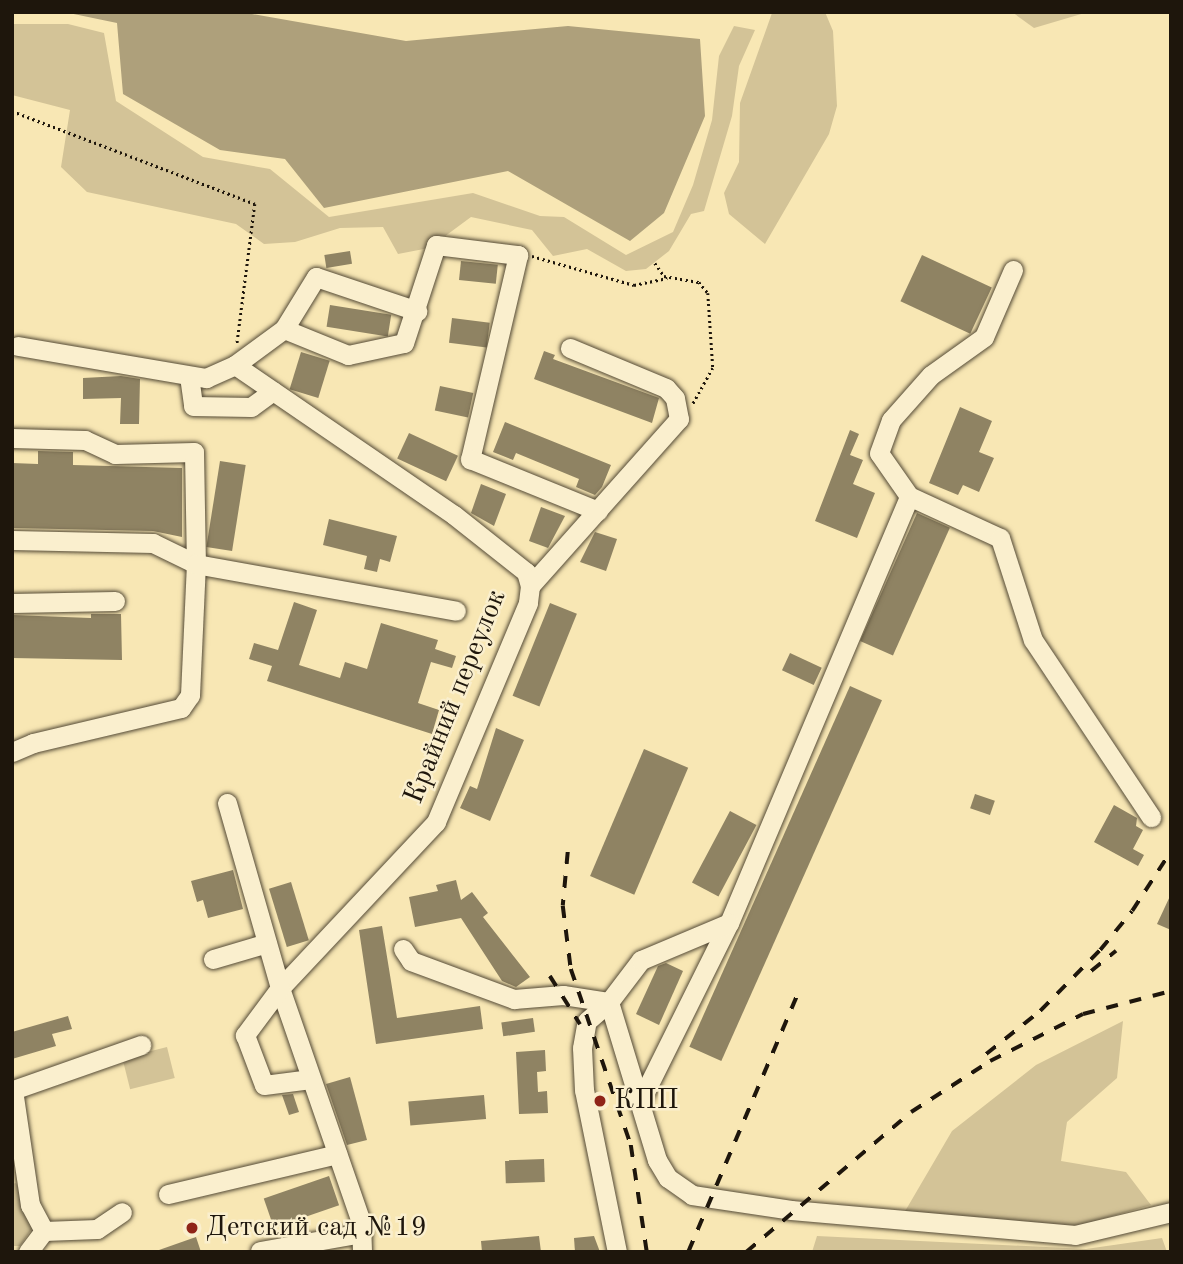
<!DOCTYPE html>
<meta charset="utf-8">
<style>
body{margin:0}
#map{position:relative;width:1183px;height:1264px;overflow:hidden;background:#f8e7b4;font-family:"Old Standard TT",serif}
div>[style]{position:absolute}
.green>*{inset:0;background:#d3c397;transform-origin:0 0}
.water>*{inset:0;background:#aea07b}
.building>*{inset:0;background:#8f8363;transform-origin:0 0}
.path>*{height:2.5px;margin-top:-1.25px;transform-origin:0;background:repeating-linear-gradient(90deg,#1e160c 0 2px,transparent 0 5.5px)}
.roads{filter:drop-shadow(0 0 2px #544a36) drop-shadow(0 0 2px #544a36)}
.minor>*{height:19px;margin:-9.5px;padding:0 9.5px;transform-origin:9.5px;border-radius:9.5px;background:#faefce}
.rail>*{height:3.5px;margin-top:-1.75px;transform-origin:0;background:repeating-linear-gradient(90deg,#1e160c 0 12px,transparent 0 24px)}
.dots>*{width:19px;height:19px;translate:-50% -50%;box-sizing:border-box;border:4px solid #faefce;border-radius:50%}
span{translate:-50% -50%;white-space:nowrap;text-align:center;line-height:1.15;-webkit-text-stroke:5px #faefce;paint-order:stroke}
.street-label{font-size:28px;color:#1e160c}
.poi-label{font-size:28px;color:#1e160c}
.left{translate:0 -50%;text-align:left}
.frame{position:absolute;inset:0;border:14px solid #1e160c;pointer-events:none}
</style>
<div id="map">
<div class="green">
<div style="clip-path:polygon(825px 12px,833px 31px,837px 106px,829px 134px,765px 244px,729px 214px,724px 193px,739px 162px,740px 103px,772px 13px)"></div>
<div style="clip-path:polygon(1012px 12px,1088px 12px,1034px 28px)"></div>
<div style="clip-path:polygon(12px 24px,68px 24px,104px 33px,116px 101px,203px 157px,270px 169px,329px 217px,473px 193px,540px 216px,564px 217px,626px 255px,673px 232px,693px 185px,712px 120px,719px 56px,734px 26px,755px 30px,739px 66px,732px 116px,704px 211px,691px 214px,669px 251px,646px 269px,626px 271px,587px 249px,553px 256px,532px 230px,471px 217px,429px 248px,398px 254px,383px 227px,340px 228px,295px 242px,264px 244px,236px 224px,87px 192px,61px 167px,70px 110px,12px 95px)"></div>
<div style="clip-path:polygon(1123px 1021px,1117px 1078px,1067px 1122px,1061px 1161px,1126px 1172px,1151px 1205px,1077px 1226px,904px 1213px,952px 1131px,1036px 1065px)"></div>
<div style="left:167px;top:1047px;width:32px;height:46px;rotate:76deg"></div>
<div style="clip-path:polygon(16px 1183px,35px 1224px,20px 1246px,12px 1246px,12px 1184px)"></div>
<div style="clip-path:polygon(817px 1236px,1086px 1249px,1162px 1238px,1167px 1252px,812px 1252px)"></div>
</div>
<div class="water">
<div style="clip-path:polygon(64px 12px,241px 12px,406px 41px,568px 26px,700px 39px,705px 116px,664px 213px,630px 241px,508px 171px,324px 208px,285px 159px,220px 150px,123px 94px,117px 23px)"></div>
</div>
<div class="building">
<div style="left:350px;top:251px;width:13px;height:26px;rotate:81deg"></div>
<div style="left:922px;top:255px;width:77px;height:51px;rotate:25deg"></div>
<div style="left:461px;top:261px;width:37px;height:19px;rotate:6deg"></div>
<div style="left:330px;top:305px;width:62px;height:22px;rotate:9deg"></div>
<div style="left:452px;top:318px;width:38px;height:25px;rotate:7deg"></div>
<div style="clip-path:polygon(544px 351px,555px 355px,553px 359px,659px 398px,652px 423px,534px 379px)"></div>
<div style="left:301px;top:352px;width:30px;height:39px;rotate:17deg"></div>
<div style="clip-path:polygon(121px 376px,140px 379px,139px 424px,120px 424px,121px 398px,83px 399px,83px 378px)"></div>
<div style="left:440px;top:386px;width:34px;height:25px;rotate:12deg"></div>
<div style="clip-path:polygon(960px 407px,992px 421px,979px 452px,994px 458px,979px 492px,963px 485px,958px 495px,929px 483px)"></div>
<div style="clip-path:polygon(505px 422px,611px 465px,602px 487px,595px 495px,576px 487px,579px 479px,516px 453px,513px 460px,493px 452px)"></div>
<div style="clip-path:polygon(850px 430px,859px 434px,850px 455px,863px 460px,853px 484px,875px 493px,857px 538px,815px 521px)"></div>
<div style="left:409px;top:433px;width:54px;height:28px;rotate:25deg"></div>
<div style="clip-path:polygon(38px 451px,73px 452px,73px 465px,182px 468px,182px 537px,153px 531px,12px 528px,12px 463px,38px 464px)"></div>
<div style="left:220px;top:461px;width:26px;height:87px;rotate:9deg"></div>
<div style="clip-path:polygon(481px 484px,506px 494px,494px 526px,471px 513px)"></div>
<div style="clip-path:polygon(541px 507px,565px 516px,548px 548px,529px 541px)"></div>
<div style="left:917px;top:513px;width:36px;height:140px;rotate:24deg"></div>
<div style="clip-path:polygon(329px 519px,397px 536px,390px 562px,380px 559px,377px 572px,364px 569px,367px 556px,323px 545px)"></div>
<div style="clip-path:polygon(595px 532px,617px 539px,606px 571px,580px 562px)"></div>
<div style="clip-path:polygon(294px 602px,317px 610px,299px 665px,340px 678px,345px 662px,367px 669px,381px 623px,438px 640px,435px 649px,456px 656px,452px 668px,431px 662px,418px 703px,439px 710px,432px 734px,267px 681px,272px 666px,249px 659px,254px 643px,278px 650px)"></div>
<div style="left:550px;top:603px;width:29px;height:100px;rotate:22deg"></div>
<div style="clip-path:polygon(91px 614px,121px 614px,122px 660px,12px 658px,12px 615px,91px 618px)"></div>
<div style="left:790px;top:653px;width:35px;height:19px;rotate:25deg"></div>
<div style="left:850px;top:686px;width:35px;height:395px;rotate:24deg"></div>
<div style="clip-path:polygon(496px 728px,524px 740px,490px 821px,460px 808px,470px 786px,477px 789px)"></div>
<div style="left:644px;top:749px;width:48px;height:138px;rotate:23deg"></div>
<div style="left:975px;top:794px;width:21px;height:15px;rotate:19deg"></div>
<div style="clip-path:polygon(1114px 805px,1137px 818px,1136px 826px,1143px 830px,1133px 849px,1144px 855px,1138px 866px,1094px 842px)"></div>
<div style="left:730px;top:811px;width:30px;height:81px;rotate:28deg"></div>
<div style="clip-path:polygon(233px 870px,243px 909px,208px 918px,203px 900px,197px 902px,191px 881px)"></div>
<div style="clip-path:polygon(456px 880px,461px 900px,472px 892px,488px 913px,483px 917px,530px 977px,516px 987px,502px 981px,461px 918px,415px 927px,409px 897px,438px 891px,436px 885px)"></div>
<div style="left:291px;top:882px;width:61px;height:23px;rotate:73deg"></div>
<div style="clip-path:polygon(1171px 894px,1171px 930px,1157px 924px)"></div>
<div style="clip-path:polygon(382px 926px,397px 1018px,480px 1006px,483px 1029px,376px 1044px,359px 930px)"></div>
<div style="clip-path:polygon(666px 963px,683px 971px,659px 1025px,636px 1014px,658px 966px)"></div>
<div style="clip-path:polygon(68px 1016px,72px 1029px,52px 1034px,56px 1046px,12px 1059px,12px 1032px)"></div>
<div style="left:533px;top:1018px;width:14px;height:32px;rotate:82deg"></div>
<div style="clip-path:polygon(545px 1050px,546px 1071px,537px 1072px,538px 1092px,547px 1091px,548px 1113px,519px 1114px,516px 1052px)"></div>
<div style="clip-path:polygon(350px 1077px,367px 1140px,347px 1145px,326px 1084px)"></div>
<div style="clip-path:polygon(293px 1094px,299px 1112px,289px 1115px,282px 1095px)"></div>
<div style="left:484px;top:1095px;width:24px;height:76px;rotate:85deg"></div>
<div style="left:544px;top:1159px;width:23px;height:39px;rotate:88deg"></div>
<div style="left:329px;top:1176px;width:31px;height:69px;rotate:71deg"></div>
<div style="clip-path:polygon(539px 1236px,541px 1252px,482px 1252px,481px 1241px)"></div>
<div style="clip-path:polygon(594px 1236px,600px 1252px,575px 1252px,574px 1238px)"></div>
<div style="clip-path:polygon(196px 1237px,201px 1252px,159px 1252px,159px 1250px)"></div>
</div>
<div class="path">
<div style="left:12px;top:111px;width:260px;rotate:20.9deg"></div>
<div style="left:255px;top:204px;width:141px;rotate:97.3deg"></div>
<div style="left:532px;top:256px;width:106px;rotate:15.9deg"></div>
<div style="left:634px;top:285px;width:34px;rotate:-12deg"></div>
<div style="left:655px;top:263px;width:16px;rotate:55deg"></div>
<div style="left:664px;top:276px;width:36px;rotate:10deg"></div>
<div style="left:699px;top:282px;width:14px;rotate:51deg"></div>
<div style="left:708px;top:293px;width:75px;rotate:86.2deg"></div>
<div style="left:713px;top:368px;width:41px;rotate:119.1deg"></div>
</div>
<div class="roads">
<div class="minor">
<div style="left:284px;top:329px;width:61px;rotate:-58.4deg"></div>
<div style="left:316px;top:277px;width:107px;rotate:18.6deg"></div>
<div style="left:18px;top:346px;width:191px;rotate:9.7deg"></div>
<div style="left:206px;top:378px;width:32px;rotate:-24deg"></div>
<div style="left:235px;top:365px;width:61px;rotate:-36.3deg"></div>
<div style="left:284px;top:329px;width:69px;rotate:22.1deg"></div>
<div style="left:348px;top:355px;width:57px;rotate:-12.1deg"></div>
<div style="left:404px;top:343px;width:103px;rotate:-71.9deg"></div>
<div style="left:436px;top:245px;width:83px;rotate:7deg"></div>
<div style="left:518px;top:255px;width:210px;rotate:103.2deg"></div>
<div style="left:470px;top:459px;width:138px;rotate:22.1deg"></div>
<div style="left:235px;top:365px;width:265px;rotate:34.4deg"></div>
<div style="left:454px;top:515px;width:92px;rotate:38.4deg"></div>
<div style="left:526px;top:572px;width:15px;rotate:74deg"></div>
<div style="left:530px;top:586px;width:17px;rotate:97deg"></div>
<div style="left:528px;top:603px;width:238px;rotate:112.8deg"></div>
<div style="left:436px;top:822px;width:228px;rotate:133.2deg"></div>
<div style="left:280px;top:988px;width:248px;rotate:70.9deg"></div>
<div style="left:361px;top:1222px;width:30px;rotate:88deg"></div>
<div style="left:189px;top:376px;width:30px;rotate:82deg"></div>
<div style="left:193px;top:406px;width:58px;rotate:1deg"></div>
<div style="left:251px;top:407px;width:27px;rotate:-36deg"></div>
<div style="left:12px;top:438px;width:73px;rotate:1.6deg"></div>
<div style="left:85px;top:440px;width:33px;rotate:25deg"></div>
<div style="left:115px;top:454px;width:79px;rotate:-1.5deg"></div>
<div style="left:194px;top:452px;width:112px;rotate:89deg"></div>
<div style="left:196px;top:564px;width:48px;rotate:-154deg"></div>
<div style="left:153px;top:543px;width:141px;rotate:-178.8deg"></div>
<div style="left:909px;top:496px;width:100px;rotate:24.8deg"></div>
<div style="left:1000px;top:538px;width:107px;rotate:72.1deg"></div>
<div style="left:1033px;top:640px;width:213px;rotate:56.3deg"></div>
<div style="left:530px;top:586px;width:224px;rotate:-48.3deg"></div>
<div style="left:679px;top:419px;width:21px;rotate:-101deg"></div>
<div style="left:675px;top:398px;width:13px;rotate:-132deg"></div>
<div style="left:666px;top:388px;width:104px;rotate:-157.4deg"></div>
<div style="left:12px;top:603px;width:103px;rotate:-1.1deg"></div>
<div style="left:12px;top:752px;width:23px;rotate:-23deg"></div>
<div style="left:33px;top:743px;width:152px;rotate:-13.3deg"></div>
<div style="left:181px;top:708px;width:16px;rotate:-55deg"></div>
<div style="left:190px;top:695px;width:131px;rotate:-87.4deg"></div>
<div style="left:196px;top:564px;width:264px;rotate:10.2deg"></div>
<div style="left:227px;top:803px;width:192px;rotate:74deg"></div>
<div style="left:280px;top:988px;width:59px;rotate:126.7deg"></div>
<div style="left:245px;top:1035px;width:53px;rotate:69.2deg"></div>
<div style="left:264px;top:1085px;width:47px;rotate:-7.3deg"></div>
<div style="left:403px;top:949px;width:14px;rotate:56deg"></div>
<div style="left:411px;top:961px;width:110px;rotate:20.3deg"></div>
<div style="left:514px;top:999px;width:49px;rotate:-4.7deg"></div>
<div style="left:563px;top:995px;width:47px;rotate:8.7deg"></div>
<div style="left:609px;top:1002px;width:165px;rotate:73.1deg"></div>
<div style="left:657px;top:1160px;width:21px;rotate:59deg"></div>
<div style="left:668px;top:1178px;width:29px;rotate:35deg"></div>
<div style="left:692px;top:1195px;width:100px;rotate:8.6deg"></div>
<div style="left:791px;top:1210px;width:285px;rotate:5deg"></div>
<div style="left:1075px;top:1235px;width:99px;rotate:-13.5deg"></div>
<div style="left:213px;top:959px;width:56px;rotate:-16.5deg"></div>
<div style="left:641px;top:1100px;width:198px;rotate:-63.6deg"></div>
<div style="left:729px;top:923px;width:463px;rotate:-67.1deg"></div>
<div style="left:909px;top:496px;width:52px;rotate:-124.9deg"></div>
<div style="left:879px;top:453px;width:35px;rotate:-70deg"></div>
<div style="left:891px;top:420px;width:60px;rotate:-48.4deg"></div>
<div style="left:931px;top:375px;width:65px;rotate:-35.6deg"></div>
<div style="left:984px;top:337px;width:73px;rotate:-66.6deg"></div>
<div style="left:168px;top:1194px;width:174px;rotate:-13.3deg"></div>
<div style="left:44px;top:1231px;width:30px;rotate:-118deg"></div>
<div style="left:30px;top:1205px;width:116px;rotate:-98.4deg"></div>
<div style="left:13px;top:1090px;width:136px;rotate:-19.4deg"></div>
<div style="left:260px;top:1251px;width:104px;rotate:-10deg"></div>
<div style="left:28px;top:1252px;width:26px;rotate:-53deg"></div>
<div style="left:44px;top:1231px;width:53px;rotate:-2.2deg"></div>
<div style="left:97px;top:1229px;width:30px;rotate:-34deg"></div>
<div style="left:617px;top:1252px;width:165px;rotate:-101.5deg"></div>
<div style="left:584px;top:1090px;width:42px;rotate:-92.7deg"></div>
<div style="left:582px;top:1048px;width:27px;rotate:-80deg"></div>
<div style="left:587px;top:1021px;width:29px;rotate:-41deg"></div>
<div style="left:609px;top:1002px;width:53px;rotate:-52.7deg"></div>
<div style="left:641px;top:960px;width:95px;rotate:-22.8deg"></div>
</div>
</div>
<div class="rail">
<div style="left:568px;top:852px;width:54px;rotate:95.3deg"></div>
<div style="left:563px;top:906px;width:64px;rotate:82.8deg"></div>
<div style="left:571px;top:969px;width:186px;rotate:71.2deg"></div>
<div style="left:631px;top:1145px;width:108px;rotate:81.5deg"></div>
<div style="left:1091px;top:971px;width:32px;rotate:-39deg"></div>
<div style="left:550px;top:976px;width:57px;rotate:58deg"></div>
<div style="left:986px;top:1054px;width:69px;rotate:-38.5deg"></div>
<div style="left:1040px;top:1011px;width:86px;rotate:-45.5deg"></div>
<div style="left:1100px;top:950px;width:50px;rotate:-50.6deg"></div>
<div style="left:1132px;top:911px;width:72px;rotate:-57deg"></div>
<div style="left:688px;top:1252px;width:277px;rotate:-67deg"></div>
<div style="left:746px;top:1252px;width:216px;rotate:-40.3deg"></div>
<div style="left:911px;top:1112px;width:94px;rotate:-32.8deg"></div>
<div style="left:990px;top:1061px;width:104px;rotate:-26.8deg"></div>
<div style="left:1083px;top:1014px;width:91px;rotate:-14.6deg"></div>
</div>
<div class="dots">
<div style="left:600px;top:1101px;background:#8f2418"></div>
<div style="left:192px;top:1228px;background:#8f2418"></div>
</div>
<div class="street-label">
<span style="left:456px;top:697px;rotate:-68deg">Крайний переулок</span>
</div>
<div class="poi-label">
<span class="left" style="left:614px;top:1101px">КПП</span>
<span class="left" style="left:206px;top:1228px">Детский сад №19</span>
</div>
<div class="frame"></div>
</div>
